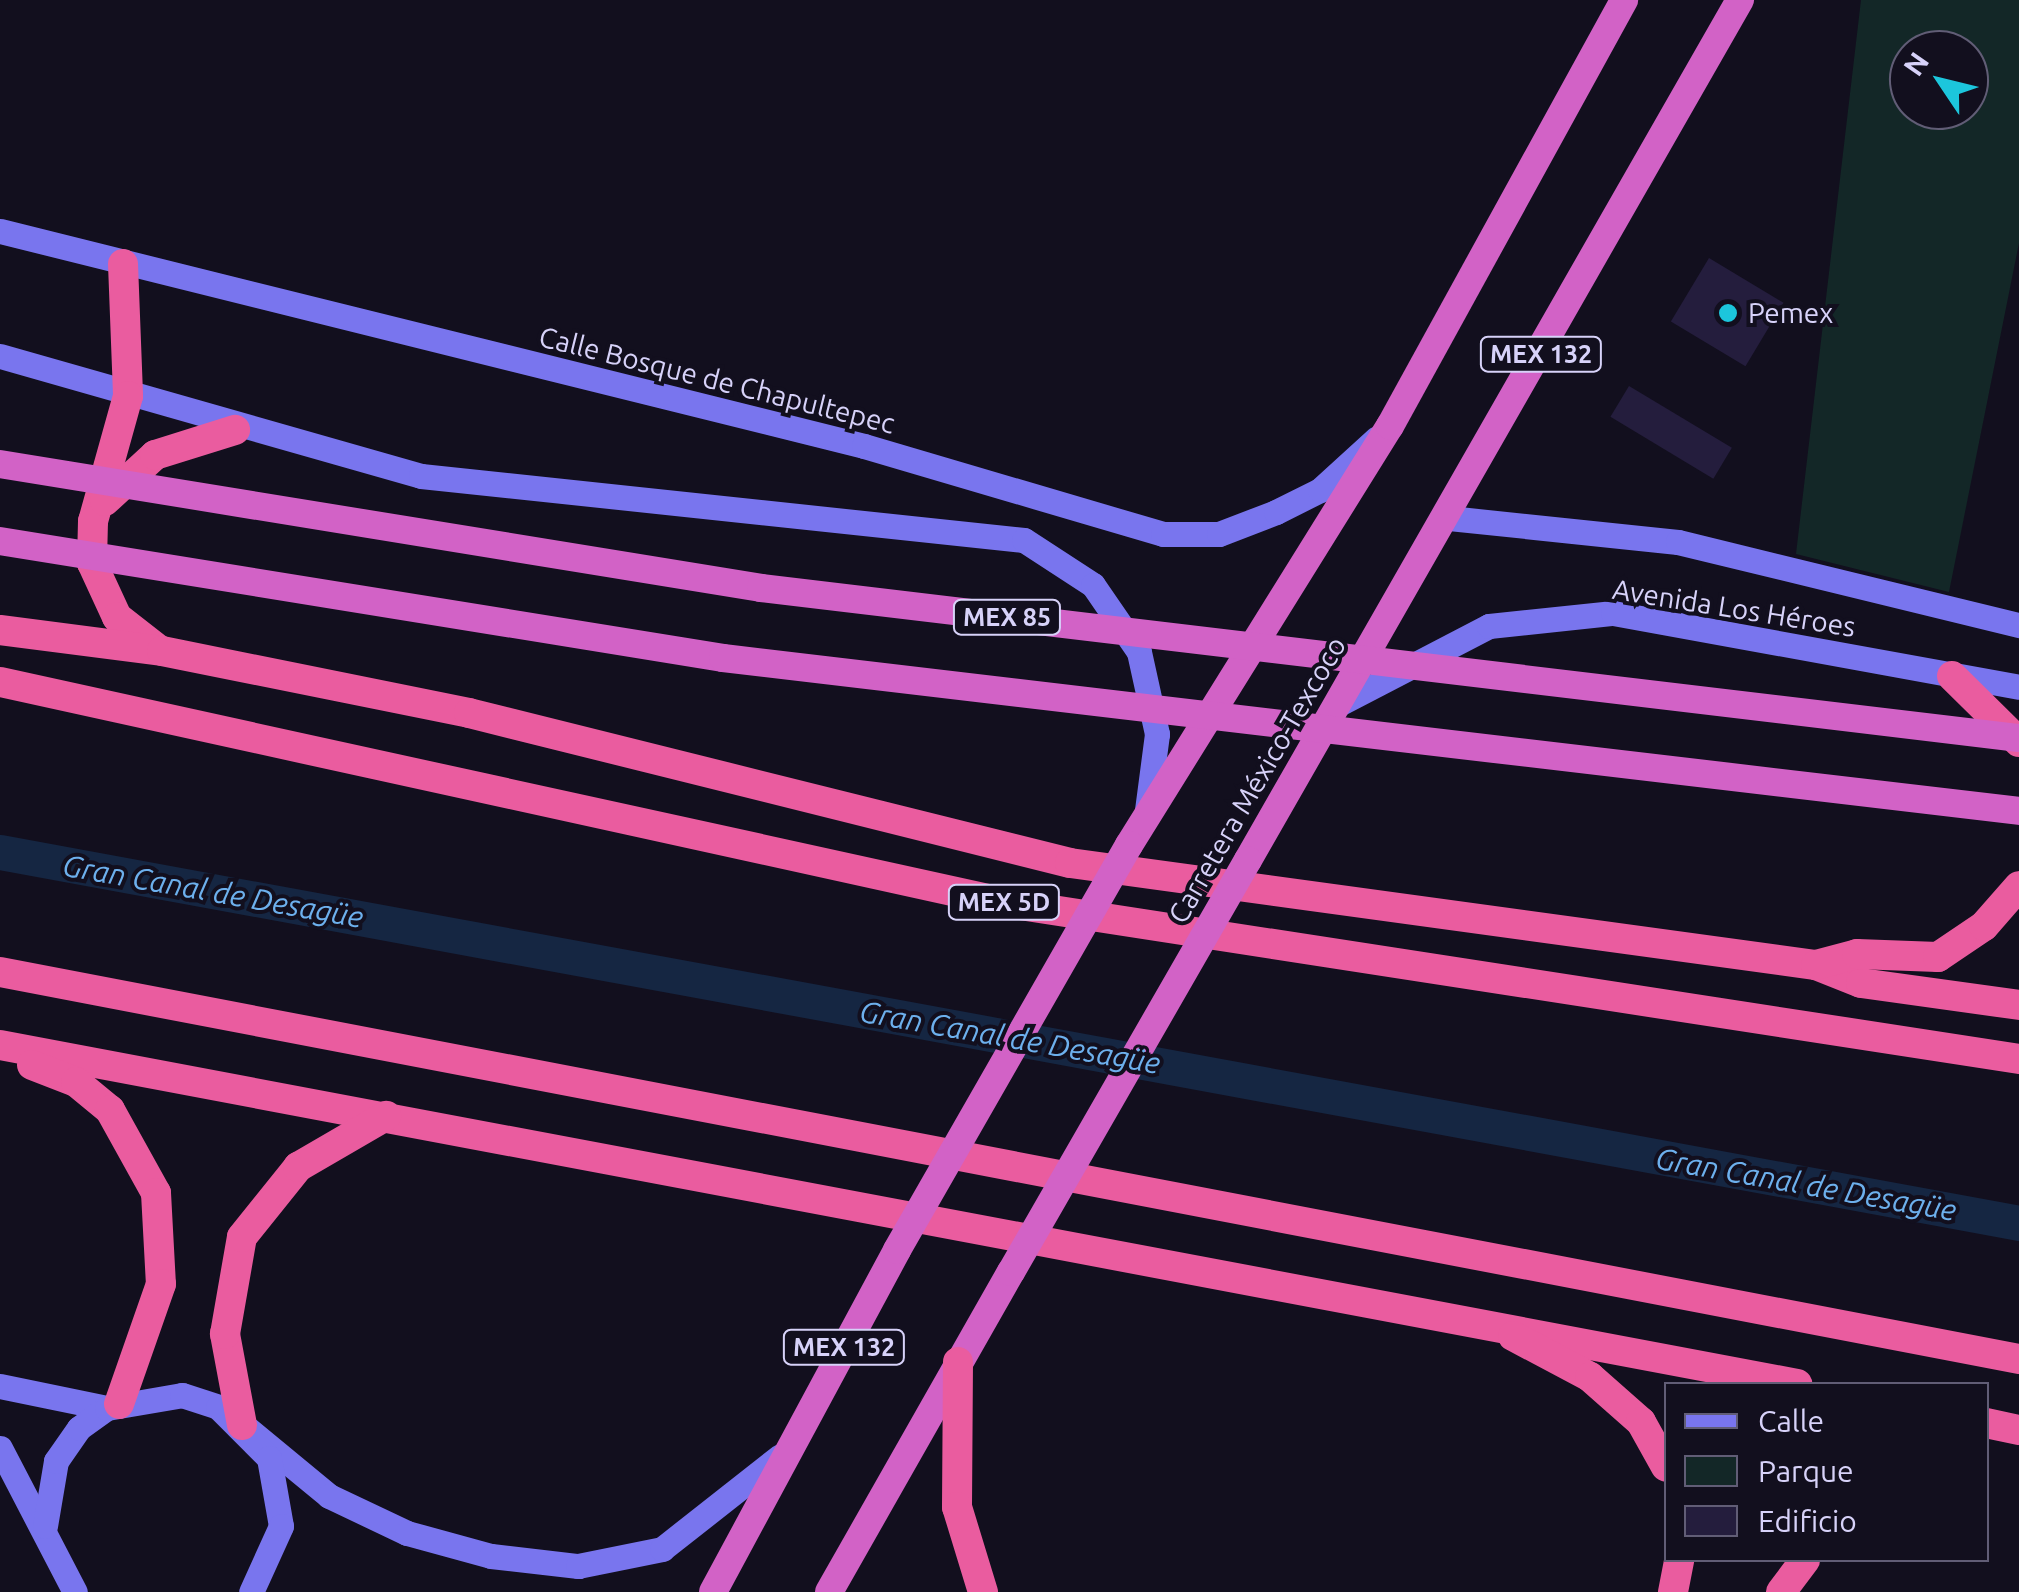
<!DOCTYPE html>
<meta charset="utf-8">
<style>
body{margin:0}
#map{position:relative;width:2019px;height:1592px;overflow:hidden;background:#120f1e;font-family:Ubuntu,sans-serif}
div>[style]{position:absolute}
.green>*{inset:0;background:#132727}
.canal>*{height:35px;margin:-17.5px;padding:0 17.5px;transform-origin:17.5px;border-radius:17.5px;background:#152642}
.building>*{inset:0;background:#241d3d;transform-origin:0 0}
.secondary>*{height:25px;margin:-12.5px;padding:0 12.5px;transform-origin:12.5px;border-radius:12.5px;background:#7975ee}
.trunk>*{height:28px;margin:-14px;padding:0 14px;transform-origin:14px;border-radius:14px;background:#d262c6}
.motorway>*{height:30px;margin:-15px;padding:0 15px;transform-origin:15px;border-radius:15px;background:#ea5c9f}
.trunk-bridge>*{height:28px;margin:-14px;padding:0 14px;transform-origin:14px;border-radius:14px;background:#d262c6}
.dots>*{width:28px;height:28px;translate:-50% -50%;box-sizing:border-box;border:5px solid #120f1e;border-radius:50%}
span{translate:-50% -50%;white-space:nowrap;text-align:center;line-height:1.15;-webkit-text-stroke:8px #120f1e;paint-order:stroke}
.shield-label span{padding:2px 8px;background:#120f1e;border:2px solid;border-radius:8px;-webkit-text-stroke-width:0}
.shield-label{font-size:25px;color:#d7d2f9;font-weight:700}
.poi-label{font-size:28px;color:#d7d2f9}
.left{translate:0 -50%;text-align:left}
.street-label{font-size:28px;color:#d7d2f9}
.water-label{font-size:30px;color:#6db0ed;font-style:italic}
.legend{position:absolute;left:1664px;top:1382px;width:325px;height:180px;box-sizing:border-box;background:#120f1e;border:2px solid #615d76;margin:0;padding:12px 18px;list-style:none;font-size:30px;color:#d7d2f9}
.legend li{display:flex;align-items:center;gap:20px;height:50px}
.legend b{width:50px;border:2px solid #615d76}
.north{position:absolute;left:1889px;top:30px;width:100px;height:100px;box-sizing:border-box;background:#120f1e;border:2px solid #615d76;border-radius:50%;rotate:305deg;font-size:28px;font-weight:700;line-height:40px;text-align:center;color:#d7d2f9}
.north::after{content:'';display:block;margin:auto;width:35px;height:45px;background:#1cc6dc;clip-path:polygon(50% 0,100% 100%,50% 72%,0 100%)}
</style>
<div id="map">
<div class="green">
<div style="clip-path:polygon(evenodd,1861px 0,2019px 0,2019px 243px,1949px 592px,1796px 554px,1861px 0,1909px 50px,1969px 50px,1969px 110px,1909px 110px,1909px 50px)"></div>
</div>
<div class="canal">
<div style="left:0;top:852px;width:2053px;rotate:10.41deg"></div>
</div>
<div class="building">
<div style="left:1709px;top:258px;width:87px;height:74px;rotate:31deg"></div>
<div style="left:1629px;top:386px;width:120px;height:36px;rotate:31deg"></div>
</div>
<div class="secondary">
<div style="left:0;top:231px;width:890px;rotate:13.97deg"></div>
<div style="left:864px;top:446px;width:312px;rotate:16.4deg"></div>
<div style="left:1163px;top:534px;width:56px"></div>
<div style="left:1219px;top:534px;width:61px;rotate:-21.1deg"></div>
<div style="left:1276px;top:512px;width:49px;rotate:-26.6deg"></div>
<div style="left:1320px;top:490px;width:76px;rotate:-42.3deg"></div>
<div style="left:0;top:356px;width:438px;rotate:15.9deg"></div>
<div style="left:421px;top:476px;width:606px;rotate:6.06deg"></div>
<div style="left:1024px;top:540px;width:82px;rotate:33.1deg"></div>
<div style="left:1093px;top:585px;width:81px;rotate:55.5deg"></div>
<div style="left:1139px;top:652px;width:84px;rotate:77.6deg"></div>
<div style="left:1157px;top:734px;width:77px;rotate:97.5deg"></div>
<div style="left:1449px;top:518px;width:230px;rotate:6deg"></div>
<div style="left:1678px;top:542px;width:351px;rotate:13.7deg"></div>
<div style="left:1337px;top:705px;width:171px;rotate:-27.5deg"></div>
<div style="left:1489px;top:626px;width:125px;rotate:-6deg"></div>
<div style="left:1613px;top:613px;width:413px;rotate:10.3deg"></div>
<div style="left:0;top:1386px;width:109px;rotate:11.6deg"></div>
<div style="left:249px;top:1430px;width:104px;rotate:39.5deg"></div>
<div style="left:329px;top:1496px;width:86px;rotate:25.4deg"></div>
<div style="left:407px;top:1533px;width:87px;rotate:15.3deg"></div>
<div style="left:491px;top:1556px;width:88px;rotate:6.6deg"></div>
<div style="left:578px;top:1566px;width:86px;rotate:-11.4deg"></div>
<div style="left:662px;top:1549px;width:150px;rotate:-38.2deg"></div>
<div style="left:0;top:1448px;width:162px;rotate:62.5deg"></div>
<div style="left:45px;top:1526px;width:66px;rotate:-80.4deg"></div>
<div style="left:56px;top:1461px;width:40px;rotate:-55.1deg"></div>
<div style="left:79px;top:1428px;width:34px;rotate:-36deg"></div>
<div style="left:107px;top:1408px;width:76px;rotate:-9.8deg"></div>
<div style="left:182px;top:1395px;width:38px;rotate:18deg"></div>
<div style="left:218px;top:1407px;width:72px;rotate:45deg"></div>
<div style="left:269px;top:1458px;width:69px;rotate:80deg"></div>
<div style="left:281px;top:1526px;width:72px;rotate:114.4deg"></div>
</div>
<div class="trunk">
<div style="left:1129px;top:845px;width:494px;rotate:-58.1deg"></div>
<div style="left:1390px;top:426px;width:486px;rotate:-61.2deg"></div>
<div style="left:1248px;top:860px;width:991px;rotate:-60.23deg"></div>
<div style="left:713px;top:1592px;width:388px;rotate:-61.7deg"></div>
<div style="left:829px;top:1592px;width:368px;rotate:-60.4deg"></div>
</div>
<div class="motorway">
<div style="left:123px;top:264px;width:132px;rotate:87.8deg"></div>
<div style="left:128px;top:396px;width:130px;rotate:105.6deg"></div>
<div style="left:93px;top:521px;width:42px;rotate:91.4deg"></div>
<div style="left:92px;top:563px;width:60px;rotate:65.2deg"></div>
<div style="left:117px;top:617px;width:52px;rotate:38deg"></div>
<div style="left:105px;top:501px;width:68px;rotate:-42.6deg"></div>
<div style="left:155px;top:455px;width:84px;rotate:-17.4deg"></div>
<div style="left:0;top:630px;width:163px;rotate:7.4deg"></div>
<div style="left:162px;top:651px;width:313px;rotate:11.4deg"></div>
<div style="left:469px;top:713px;width:619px;rotate:14.01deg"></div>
<div style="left:1070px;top:863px;width:753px;rotate:7.79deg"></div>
<div style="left:1816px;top:965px;width:48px;rotate:21.8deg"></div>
<div style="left:1861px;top:983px;width:160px;rotate:7.9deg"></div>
<div style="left:1952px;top:676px;width:94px;rotate:44.6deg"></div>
<div style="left:0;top:682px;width:1031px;rotate:12.38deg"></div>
<div style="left:1007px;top:903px;width:1024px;rotate:8.76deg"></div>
<div style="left:1816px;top:965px;width:42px;rotate:-15deg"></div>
<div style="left:1857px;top:954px;width:81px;rotate:2.1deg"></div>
<div style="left:1938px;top:957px;width:55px;rotate:-34deg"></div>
<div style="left:1984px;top:926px;width:53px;rotate:-48.8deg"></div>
<div style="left:0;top:972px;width:2056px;rotate:10.85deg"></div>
<div style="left:0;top:1045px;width:1829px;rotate:10.68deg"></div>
<div style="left:32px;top:1065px;width:47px;rotate:21.1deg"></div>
<div style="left:76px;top:1082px;width:44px;rotate:39.5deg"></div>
<div style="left:110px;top:1110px;width:95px;rotate:61deg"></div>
<div style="left:156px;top:1193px;width:91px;rotate:86.9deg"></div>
<div style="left:161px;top:1284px;width:127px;rotate:109.3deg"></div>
<div style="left:1513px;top:1336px;width:87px;rotate:28deg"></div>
<div style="left:1590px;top:1377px;width:68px;rotate:41.4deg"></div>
<div style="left:1641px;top:1422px;width:51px;rotate:60.9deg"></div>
<div style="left:958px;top:1362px;width:145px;rotate:90.4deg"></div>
<div style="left:957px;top:1507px;width:89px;rotate:73deg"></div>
<div style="left:1986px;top:1423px;width:34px;rotate:12deg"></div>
<div style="left:242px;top:1425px;width:93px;rotate:-100.6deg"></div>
<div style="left:225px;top:1334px;width:98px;rotate:-80.1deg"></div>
<div style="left:242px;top:1237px;width:90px;rotate:-51.3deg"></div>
<div style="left:298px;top:1167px;width:102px;rotate:-30.1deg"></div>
<div style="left:1673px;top:1592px;width:33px;rotate:-79deg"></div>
<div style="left:1781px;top:1592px;width:40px;rotate:-53deg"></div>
</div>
<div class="trunk-bridge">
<div style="left:0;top:464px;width:771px;rotate:9.25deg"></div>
<div style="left:761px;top:588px;width:1267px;rotate:6.8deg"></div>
<div style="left:0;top:541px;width:732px;rotate:9.19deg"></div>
<div style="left:723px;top:658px;width:1305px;rotate:6.73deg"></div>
<div style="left:897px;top:1250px;width:467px;rotate:-60.2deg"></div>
<div style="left:1011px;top:1272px;width:475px;rotate:-60.1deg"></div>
</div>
<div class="dots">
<div style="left:1728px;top:313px;background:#1cc6dc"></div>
</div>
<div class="shield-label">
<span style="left:1541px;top:354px">MEX 132</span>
<span style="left:1007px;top:617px">MEX 85</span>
<span style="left:1004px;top:902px">MEX 5D</span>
<span style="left:844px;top:1347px">MEX 132</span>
</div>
<div class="poi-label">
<span class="left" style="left:1748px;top:313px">Pemex</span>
</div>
<div class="street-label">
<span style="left:717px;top:380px;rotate:14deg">Calle Bosque de Chapultepec</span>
<span style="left:1734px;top:608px;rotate:9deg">Avenida Los Héroes</span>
<span style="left:1257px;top:780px;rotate:-60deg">Carretera México-Texcoco</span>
</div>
<div class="water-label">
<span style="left:213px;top:891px;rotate:10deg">Gran Canal de Desagüe</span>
<span style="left:1010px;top:1037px;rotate:10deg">Gran Canal de Desagüe</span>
<span style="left:1806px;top:1184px;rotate:10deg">Gran Canal de Desagüe</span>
</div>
<ul class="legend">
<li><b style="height:12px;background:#7975ee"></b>Calle</li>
<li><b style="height:28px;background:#132727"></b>Parque</li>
<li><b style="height:28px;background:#241d3d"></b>Edificio</li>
</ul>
<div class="north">N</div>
</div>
